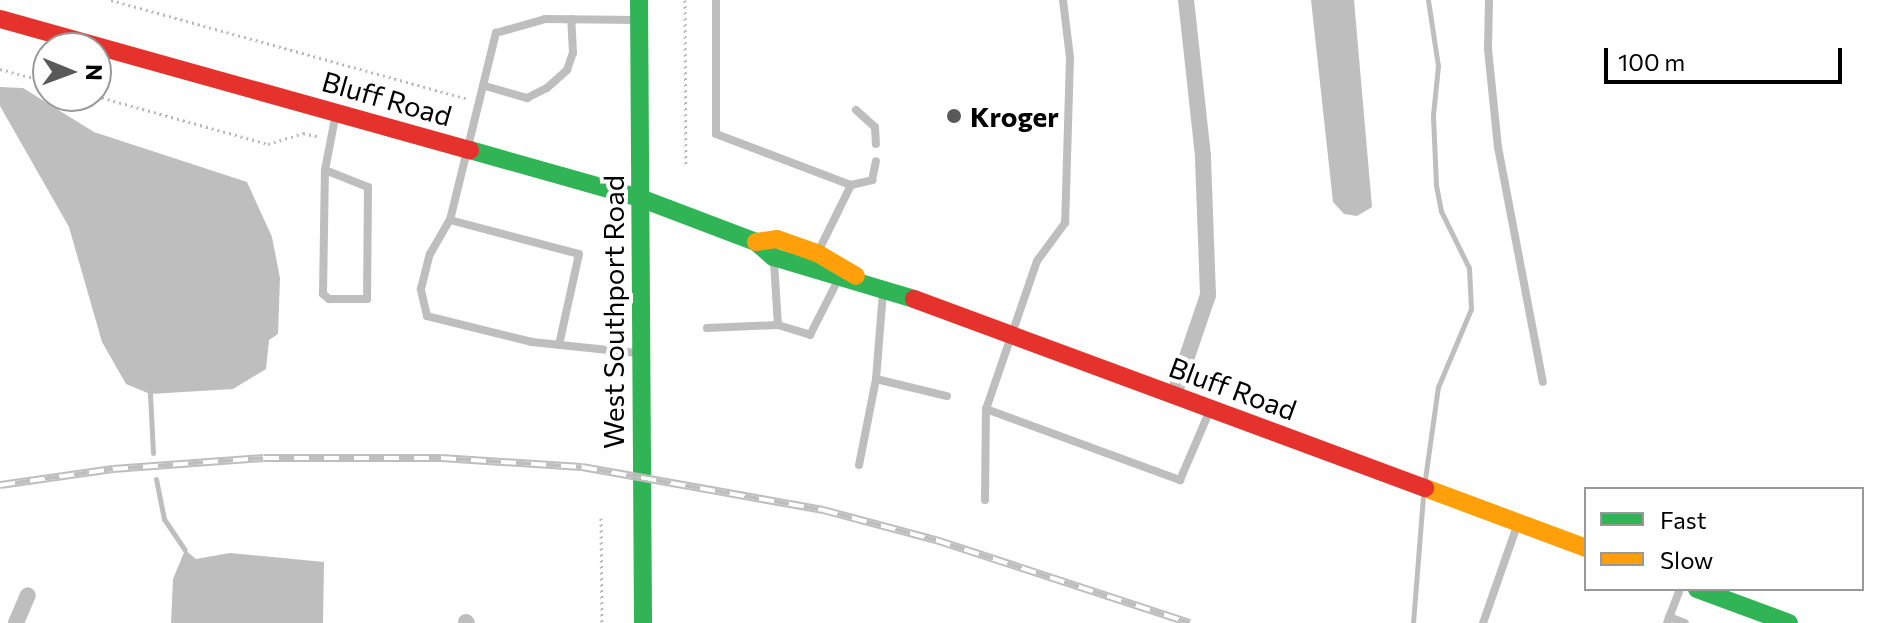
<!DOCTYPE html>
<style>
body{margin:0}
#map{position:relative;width:1896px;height:623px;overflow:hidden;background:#fff;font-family:Commissioner,sans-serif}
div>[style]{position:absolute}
.water>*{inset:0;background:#bebebe}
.stream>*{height:5px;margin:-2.5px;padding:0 2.5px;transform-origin:2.5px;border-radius:2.5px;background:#bebebe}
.path>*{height:3px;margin-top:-1.5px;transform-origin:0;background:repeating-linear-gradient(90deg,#b9b9b9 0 2px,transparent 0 6px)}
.lane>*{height:8px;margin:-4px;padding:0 4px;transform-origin:4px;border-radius:4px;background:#bebebe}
.street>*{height:16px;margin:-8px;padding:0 8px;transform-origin:8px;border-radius:8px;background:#bebebe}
.fast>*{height:18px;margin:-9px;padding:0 9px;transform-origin:9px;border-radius:9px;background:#30b455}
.slow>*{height:18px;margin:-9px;padding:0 9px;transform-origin:9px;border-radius:9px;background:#ff9f0a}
.jam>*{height:18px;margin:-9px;padding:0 9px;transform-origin:9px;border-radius:9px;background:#e5322d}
.rail>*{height:8px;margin-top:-4px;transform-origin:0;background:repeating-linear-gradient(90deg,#fff 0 15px,#bebebe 0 30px);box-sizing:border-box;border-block:2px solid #bebebe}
.dots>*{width:22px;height:22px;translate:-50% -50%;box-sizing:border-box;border:4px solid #fff;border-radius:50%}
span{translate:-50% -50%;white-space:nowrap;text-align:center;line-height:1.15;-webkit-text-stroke:8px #fff;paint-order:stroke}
.street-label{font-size:28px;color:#000}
.poi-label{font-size:28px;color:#000;font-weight:700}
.left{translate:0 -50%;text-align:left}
.legend{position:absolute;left:1584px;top:487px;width:280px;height:104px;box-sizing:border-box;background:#fff;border:2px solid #999;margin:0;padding:10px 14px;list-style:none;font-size:24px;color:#000}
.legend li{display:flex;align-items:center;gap:16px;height:40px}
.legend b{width:40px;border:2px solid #999}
.north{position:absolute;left:32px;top:32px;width:80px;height:80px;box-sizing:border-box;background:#fff;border:2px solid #999;border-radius:50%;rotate:91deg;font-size:22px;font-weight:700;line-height:32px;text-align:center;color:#000}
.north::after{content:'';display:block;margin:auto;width:28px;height:36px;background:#595959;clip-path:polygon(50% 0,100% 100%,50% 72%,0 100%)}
.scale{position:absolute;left:1604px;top:48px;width:238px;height:36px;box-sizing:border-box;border:4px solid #000;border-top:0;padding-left:10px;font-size:24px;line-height:28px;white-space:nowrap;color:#000;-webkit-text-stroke:6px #fff;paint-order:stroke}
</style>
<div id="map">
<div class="water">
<div style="clip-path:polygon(1311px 0,1354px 0,1372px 207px,1357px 216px,1344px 214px,1333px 202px)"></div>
<div style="clip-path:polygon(0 87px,23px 88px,94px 132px,247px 182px,272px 237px,280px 278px,278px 334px,269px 340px,266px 369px,233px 389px,150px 394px,126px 384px,102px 342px,69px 227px,0 106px)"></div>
<div style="clip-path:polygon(185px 550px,196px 559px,230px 553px,324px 562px,323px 623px,171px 623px,173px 579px)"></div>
</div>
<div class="stream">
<div style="left:150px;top:394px;width:59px;rotate:87.1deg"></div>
<div style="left:156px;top:479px;width:41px;rotate:78.7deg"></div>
<div style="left:164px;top:519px;width:37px;rotate:56deg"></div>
<div style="left:1425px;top:479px;width:93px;rotate:-82deg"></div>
<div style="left:1438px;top:387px;width:85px;rotate:-67.1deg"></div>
<div style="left:1471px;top:309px;width:41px;rotate:-92.8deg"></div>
<div style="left:1469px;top:268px;width:64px;rotate:-116.2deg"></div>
<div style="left:1441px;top:211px;width:26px;rotate:-101deg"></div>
<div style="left:1436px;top:185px;width:70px;rotate:-92.5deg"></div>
<div style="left:1433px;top:115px;width:49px;rotate:-84.2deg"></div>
<div style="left:1438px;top:66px;width:67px;rotate:-98.6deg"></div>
<div style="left:1413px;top:623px;width:126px;rotate:-85.5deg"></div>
</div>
<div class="path">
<div style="left:111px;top:0;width:371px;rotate:15.5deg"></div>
<div style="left:685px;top:0;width:165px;rotate:89.7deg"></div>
<div style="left:0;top:69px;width:50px;rotate:15.2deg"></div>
<div style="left:96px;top:96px;width:179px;rotate:15.6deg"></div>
<div style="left:268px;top:144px;width:37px;rotate:-17deg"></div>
<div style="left:303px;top:133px;width:18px;rotate:13deg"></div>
<div style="left:601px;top:518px;width:105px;rotate:89.5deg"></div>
</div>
<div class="lane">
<div style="left:716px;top:0;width:134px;rotate:90deg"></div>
<div style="left:716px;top:134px;width:144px;rotate:20.7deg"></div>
<div style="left:851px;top:185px;width:75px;rotate:116.2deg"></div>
<div style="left:1063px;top:0;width:58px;rotate:83.1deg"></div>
<div style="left:1070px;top:58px;width:165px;rotate:91.7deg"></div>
<div style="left:1065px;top:223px;width:47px;rotate:126.4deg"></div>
<div style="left:1037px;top:261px;width:157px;rotate:109deg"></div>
<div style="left:986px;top:409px;width:207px;rotate:20.1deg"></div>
<div style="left:1180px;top:480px;width:76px;rotate:-66.8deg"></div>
<div style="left:1489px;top:0;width:49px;rotate:91.2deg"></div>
<div style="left:1488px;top:49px;width:99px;rotate:84.2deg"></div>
<div style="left:1498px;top:147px;width:239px;rotate:79.2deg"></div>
<div style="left:485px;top:86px;width:44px;rotate:15.9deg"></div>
<div style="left:527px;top:98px;width:22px;rotate:-27deg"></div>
<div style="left:547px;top:88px;width:27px;rotate:-42deg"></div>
<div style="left:567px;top:70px;width:18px;rotate:-71deg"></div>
<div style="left:573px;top:53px;width:34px;rotate:-93deg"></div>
<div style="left:856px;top:110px;width:25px;rotate:42deg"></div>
<div style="left:875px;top:127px;width:17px;rotate:87deg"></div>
<div style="left:325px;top:170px;width:46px;rotate:21.6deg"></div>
<div style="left:368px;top:187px;width:112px;rotate:90.5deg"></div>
<div style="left:367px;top:299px;width:38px;rotate:180deg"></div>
<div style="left:329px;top:299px;width:8px;rotate:-140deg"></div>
<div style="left:323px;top:294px;width:124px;rotate:-89.1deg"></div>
<div style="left:325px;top:170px;width:53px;rotate:-79.1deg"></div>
<div style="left:851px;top:185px;width:22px;rotate:-13deg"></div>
<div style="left:872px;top:180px;width:19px;rotate:-78deg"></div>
<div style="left:450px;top:220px;width:133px;rotate:14.8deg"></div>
<div style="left:579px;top:254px;width:93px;rotate:102.4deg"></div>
<div style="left:774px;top:262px;width:63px;rotate:86.4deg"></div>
<div style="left:707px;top:328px;width:71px;rotate:-2.4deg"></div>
<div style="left:778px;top:325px;width:34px;rotate:17deg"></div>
<div style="left:810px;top:335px;width:62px;rotate:-63deg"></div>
<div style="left:637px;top:353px;width:106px;rotate:-174deg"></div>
<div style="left:532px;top:342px;width:108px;rotate:-166.1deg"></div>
<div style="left:427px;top:316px;width:28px;rotate:-103deg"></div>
<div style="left:421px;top:289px;width:36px;rotate:-76deg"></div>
<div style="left:430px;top:254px;width:39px;rotate:-60deg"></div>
<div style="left:450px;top:220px;width:193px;rotate:-76.2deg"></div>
<div style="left:496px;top:33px;width:51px;rotate:-15.9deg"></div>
<div style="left:545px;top:19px;width:93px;rotate:0.6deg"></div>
<div style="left:876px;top:379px;width:73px;rotate:13.5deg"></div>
<div style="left:859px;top:465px;width:88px;rotate:-78.8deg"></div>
<div style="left:876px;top:379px;width:87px;rotate:-85.4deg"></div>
<div style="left:985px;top:500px;width:91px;rotate:-89.4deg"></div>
<div style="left:1669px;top:617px;width:17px;rotate:21deg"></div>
<div style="left:1483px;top:623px;width:103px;rotate:-70.7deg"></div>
<div style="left:1667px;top:623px;width:36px;rotate:-69deg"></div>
</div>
<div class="street">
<div style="left:1174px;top:395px;width:106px;rotate:-71.2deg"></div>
<div style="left:1208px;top:295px;width:139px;rotate:-92.1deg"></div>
<div style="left:1203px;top:156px;width:157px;rotate:-96.2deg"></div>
<div style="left:466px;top:622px;width:1px;rotate:45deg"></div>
<div style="left:16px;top:623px;width:30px;rotate:-67deg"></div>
</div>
<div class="fast">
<div style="left:639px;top:0;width:623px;rotate:89.63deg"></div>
<div style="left:470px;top:150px;width:177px;rotate:15.8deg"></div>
<div style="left:640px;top:198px;width:124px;rotate:20.8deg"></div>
<div style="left:756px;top:242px;width:23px;rotate:41deg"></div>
<div style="left:773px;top:257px;width:147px;rotate:16.6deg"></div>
<div style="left:1697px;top:589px;width:98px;rotate:20.3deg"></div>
</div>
<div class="slow">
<div style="left:756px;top:242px;width:21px;rotate:-8deg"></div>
<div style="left:777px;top:239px;width:42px;rotate:19.3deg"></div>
<div style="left:817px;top:253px;width:45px;rotate:30.5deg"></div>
<div style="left:1425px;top:488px;width:172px;rotate:20.4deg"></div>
</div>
<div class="jam">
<div style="left:0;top:19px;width:488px;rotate:15.6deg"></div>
<div style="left:914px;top:299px;width:545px;rotate:20.3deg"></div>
</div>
<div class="rail">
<div style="left:0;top:485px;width:114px;rotate:-8.1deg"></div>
<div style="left:113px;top:469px;width:151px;rotate:-4.2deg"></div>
<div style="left:264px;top:458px;width:177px"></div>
<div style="left:441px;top:458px;width:141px;rotate:3.7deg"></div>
<div style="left:582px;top:467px;width:245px;rotate:10.1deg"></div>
<div style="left:823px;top:510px;width:117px;rotate:14.9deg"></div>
<div style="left:936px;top:540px;width:267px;rotate:18.1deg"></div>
</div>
<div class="dots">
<div style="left:954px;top:116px;background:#595959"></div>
</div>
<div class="street-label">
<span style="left:387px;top:98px;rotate:16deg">Bluff Road</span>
<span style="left:613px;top:312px;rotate:-90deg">West Southport Road</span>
<span style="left:1233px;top:388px;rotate:20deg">Bluff Road</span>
</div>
<div class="poi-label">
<span class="left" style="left:970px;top:116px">Kroger</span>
</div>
<ul class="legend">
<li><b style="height:10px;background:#30b455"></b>Fast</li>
<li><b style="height:10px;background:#ff9f0a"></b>Slow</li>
</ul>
<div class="north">N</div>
<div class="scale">100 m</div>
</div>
